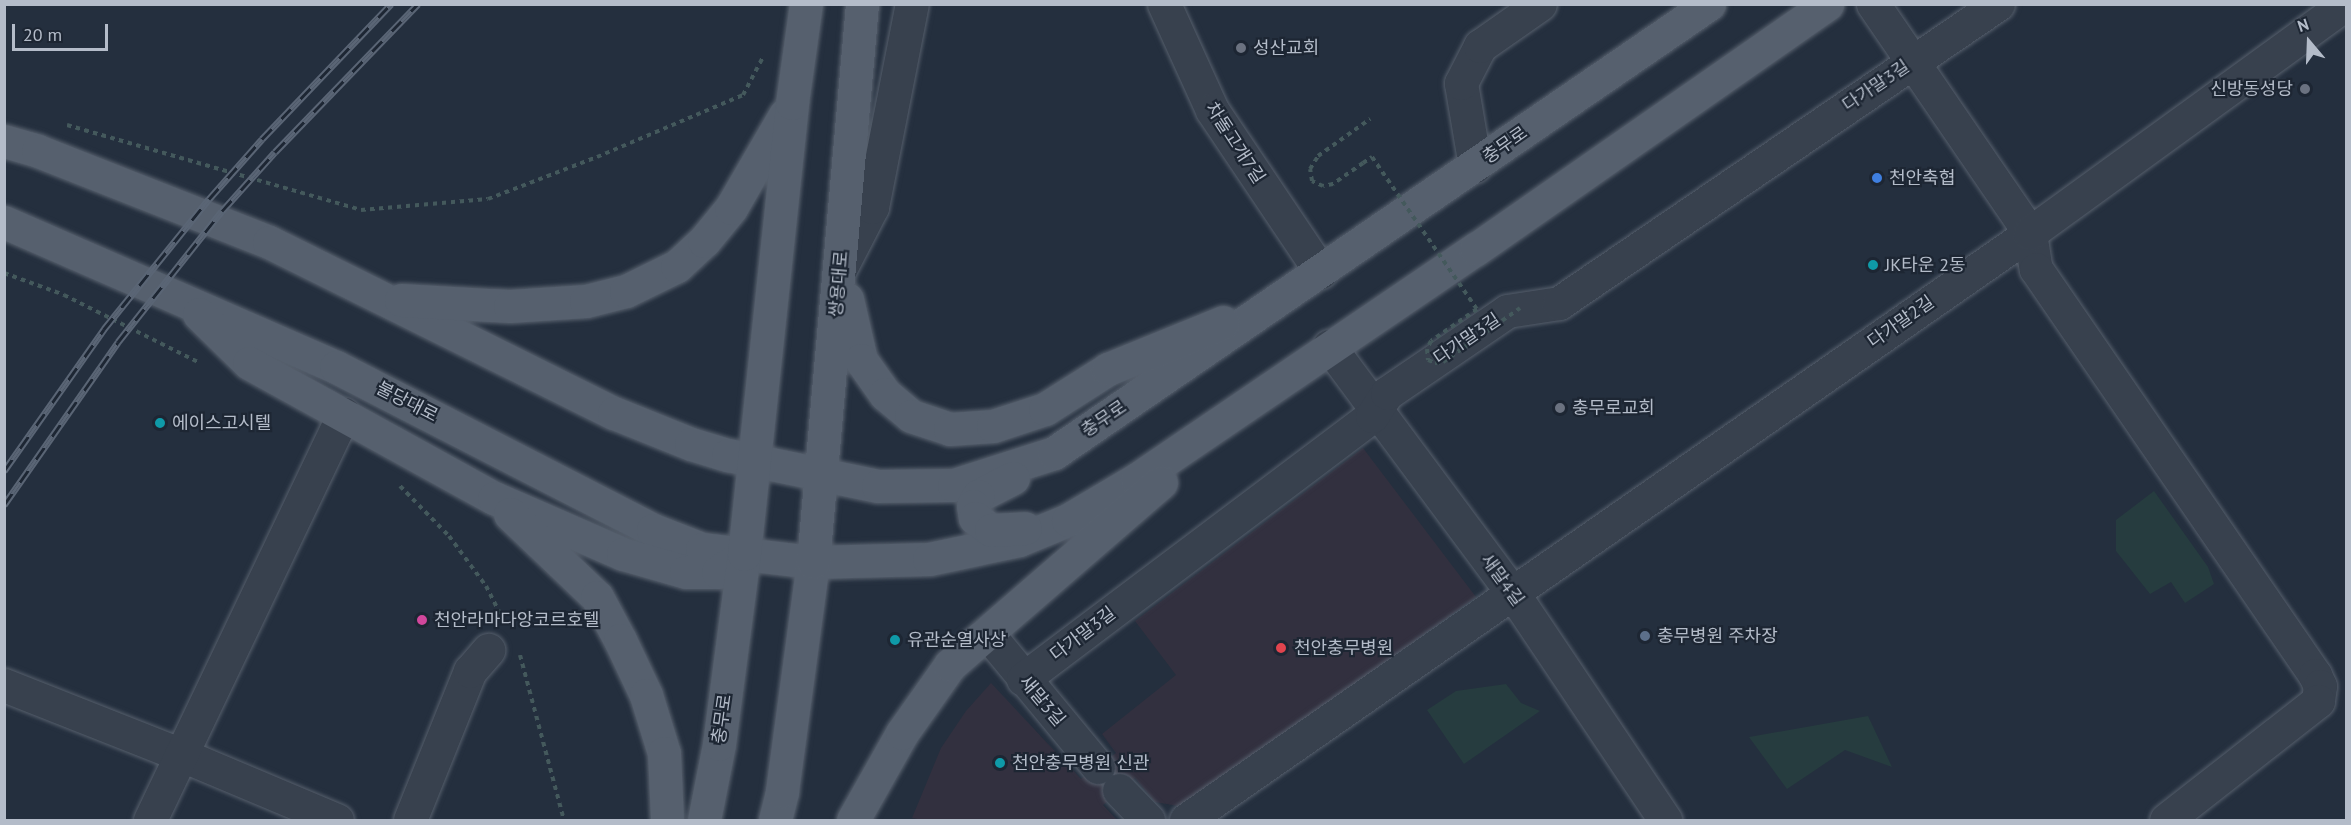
<!DOCTYPE html>
<meta charset="utf-8">
<style>
body{margin:0}
#map{position:relative;width:2351px;height:825px;overflow:hidden;background:#242f3e;font-family:"PT Sans","Noto Sans KR",sans-serif}
div>[style]{position:absolute}
.medical>*{inset:0;background:#32303f}
.green>*{inset:0;background:#263c3f}
.path>*{height:4px;margin-top:-2px;transform-origin:0;background:repeating-linear-gradient(90deg,#44595c 0 4.5px,transparent 0 9px)}
.roads{filter:drop-shadow(0 0 2px #565f6c) drop-shadow(0 0 2px #565f6c)}
.minor>*{height:33px;margin:-16.5px;padding:0 16.5px;transform-origin:16.5px;border-radius:16.5px;background:#38414e}
.major>*{height:33px;margin:-16.5px;padding:0 16.5px;transform-origin:16.5px;border-radius:16.5px;background:#56606e}
.rail>*{height:7px;margin-top:-3.5px;transform-origin:0;background:repeating-linear-gradient(90deg,#1d2633 0 14px,#5a6575 0 28px);box-sizing:border-box;border-block:2px solid #5a6575}
.path-bridge>*{height:4px;margin-top:-2px;transform-origin:0;background:repeating-linear-gradient(90deg,#44595c 0 4.5px,transparent 0 9px)}
.dots>*{width:16px;height:16px;translate:-50% -50%;box-sizing:border-box;border:3px solid #1d2633;border-radius:50%}
span{translate:-50% -50%;white-space:nowrap;text-align:center;line-height:1.15;-webkit-text-stroke:4.5px #1d2633;paint-order:stroke}
.poi-label{font-size:18px;color:#b4bcc9}
.left{translate:0 -50%;text-align:left}
.right{translate:-100% -50%;text-align:right}
.street-label{font-size:18px;color:#b4bcc9}
.frame{position:absolute;inset:0;border:6px solid #b4bcc9;pointer-events:none}
.north{position:absolute;left:2279px;top:12px;width:60px;height:60px;-webkit-text-stroke:4px #1d2633;paint-order:stroke;rotate:341deg;font-size:16px;font-weight:700;line-height:24px;text-align:center;color:#b4bcc9}
.north::after{content:'';display:block;margin:auto;width:21px;height:27px;background:#b4bcc9;clip-path:polygon(50% 0,100% 100%,50% 72%,0 100%)}
.scale{position:absolute;left:12px;top:24px;width:96px;height:27px;box-sizing:border-box;border:3px solid #b4bcc9;border-top:0;padding-left:8px;font-size:18px;line-height:21px;white-space:nowrap;color:#b4bcc9;-webkit-text-stroke:4px #1d2633;paint-order:stroke}
</style>
<div id="map">
<div class="medical">
<div style="clip-path:polygon(1363px 448px,1476px 597px,1184px 807px,1155px 802px,1135px 778px,1103px 805px,1117px 820px,923px 820px,912px 818px,941px 748px,966px 711px,991px 683px,1081px 779px,1116px 753px,1102px 734px,1176px 675px,1135px 621px)"></div>
</div>
<div class="green">
<div style="clip-path:polygon(2154px 491px,2208px 567px,2214px 584px,2185px 603px,2171px 582px,2150px 594px,2116px 551px,2116px 520px)"></div>
<div style="clip-path:polygon(1506px 684px,1521px 703px,1540px 711px,1464px 764px,1427px 710px,1456px 691px)"></div>
<div style="clip-path:polygon(1868px 716px,1892px 767px,1845px 750px,1787px 789px,1749px 737px)"></div>
</div>
<div class="path">
<div style="left:67px;top:125px;width:306px;rotate:16.1deg"></div>
<div style="left:361px;top:210px;width:127px;rotate:-5deg"></div>
<div style="left:488px;top:199px;width:117px;rotate:-21.1deg"></div>
<div style="left:597px;top:157px;width:159px;rotate:-23deg"></div>
<div style="left:743px;top:95px;width:43px;rotate:-62.2deg"></div>
<div style="left:1363px;top:163px;width:37px;rotate:145deg"></div>
<div style="left:1333px;top:184px;width:10px;rotate:169deg"></div>
<div style="left:1323px;top:186px;width:12px;rotate:-156deg"></div>
<div style="left:1312px;top:181px;width:12px;rotate:-99deg"></div>
<div style="left:1310px;top:169px;width:15px;rotate:-58deg"></div>
<div style="left:1318px;top:156px;width:64px;rotate:-35.4deg"></div>
<div style="left:4px;top:273px;width:64px;rotate:20.1deg"></div>
<div style="left:64px;top:295px;width:152px;rotate:26.6deg"></div>
<div style="left:400px;top:486px;width:70px;rotate:45.6deg"></div>
<div style="left:449px;top:536px;width:62px;rotate:53.5deg"></div>
<div style="left:486px;top:586px;width:39px;rotate:63deg"></div>
<div style="left:520px;top:655px;width:171px;rotate:75.1deg"></div>
</div>
<div class="roads">
<div class="minor">
<div style="left:1164px;top:4px;width:116px;rotate:65.6deg"></div>
<div style="left:1212px;top:110px;width:195px;rotate:56.1deg"></div>
<div style="left:1873px;top:4px;width:278px;rotate:55.6deg"></div>
<div style="left:2030px;top:233px;width:36px;rotate:81deg"></div>
<div style="left:2036px;top:269px;width:493px;rotate:55.5deg"></div>
<div style="left:2315px;top:675px;width:12px;rotate:66deg"></div>
<div style="left:2320px;top:686px;width:15px;rotate:98deg"></div>
<div style="left:2318px;top:701px;width:193px;rotate:141.9deg"></div>
<div style="left:1475px;top:166px;width:84px;rotate:-99.6deg"></div>
<div style="left:1461px;top:83px;width:42px;rotate:-62.8deg"></div>
<div style="left:1480px;top:46px;width:73px;rotate:-35deg"></div>
<div style="left:840px;top:269px;width:70px;rotate:-62.7deg"></div>
<div style="left:872px;top:207px;width:207px;rotate:-78.9deg"></div>
<div style="left:1329px;top:346px;width:307px;rotate:53.4deg"></div>
<div style="left:1512px;top:592px;width:275px;rotate:56.1deg"></div>
<div style="left:987px;top:633px;width:174px;rotate:50.4deg"></div>
<div style="left:1023px;top:679px;width:437px;rotate:-37deg"></div>
<div style="left:1372px;top:416px;width:27px;rotate:-57deg"></div>
<div style="left:1387px;top:393px;width:145px;rotate:-34.3deg"></div>
<div style="left:1507px;top:311px;width:53px;rotate:-8.7deg"></div>
<div style="left:1559px;top:303px;width:531px;rotate:-34.26deg"></div>
<div style="left:4px;top:685px;width:191px;rotate:21.5deg"></div>
<div style="left:182px;top:755px;width:168px;rotate:22.8deg"></div>
<div style="left:1119px;top:790px;width:42px;rotate:46deg"></div>
<div style="left:150px;top:820px;width:450px;rotate:-64.5deg"></div>
<div style="left:410px;top:820px;width:161px;rotate:-68.1deg"></div>
<div style="left:470px;top:671px;width:28px;rotate:-49deg"></div>
<div style="left:1186px;top:820px;width:1028px;rotate:-34.82deg"></div>
<div style="left:2030px;top:233px;width:389px;rotate:-36deg"></div>
</div>
<div class="major">
<div style="left:4px;top:141px;width:35px;rotate:16deg"></div>
<div style="left:38px;top:151px;width:248px;rotate:21.5deg"></div>
<div style="left:269px;top:242px;width:385px;rotate:26.4deg"></div>
<div style="left:614px;top:413px;width:83px;rotate:21.9deg"></div>
<div style="left:691px;top:444px;width:39px;rotate:17deg"></div>
<div style="left:728px;top:455px;width:153px;rotate:11.7deg"></div>
<div style="left:878px;top:486px;width:76px;rotate:-0.8deg"></div>
<div style="left:954px;top:485px;width:105px;rotate:-17.7deg"></div>
<div style="left:1054px;top:453px;width:794px;rotate:-34.43deg"></div>
<div style="left:4px;top:222px;width:362px;rotate:23.6deg"></div>
<div style="left:336px;top:367px;width:356px;rotate:27.2deg"></div>
<div style="left:653px;top:530px;width:53px;rotate:21.2deg"></div>
<div style="left:702px;top:549px;width:112px;rotate:6.7deg"></div>
<div style="left:813px;top:562px;width:116px;rotate:-1.5deg"></div>
<div style="left:929px;top:559px;width:92px;rotate:-11.9deg"></div>
<div style="left:1019px;top:540px;width:53px;rotate:-22.2deg"></div>
<div style="left:1068px;top:520px;width:80px;rotate:-30.7deg"></div>
<div style="left:1137px;top:479px;width:410px;rotate:-34.2deg"></div>
<div style="left:1476px;top:249px;width:428px;rotate:-34.9deg"></div>
<div style="left:847px;top:299px;width:63px;rotate:77.1deg"></div>
<div style="left:861px;top:360px;width:42px;rotate:54.8deg"></div>
<div style="left:885px;top:394px;width:34px;rotate:40deg"></div>
<div style="left:911px;top:416px;width:41px;rotate:18.4deg"></div>
<div style="left:950px;top:429px;width:43px;rotate:-4deg"></div>
<div style="left:993px;top:426px;width:55px;rotate:-18.1deg"></div>
<div style="left:1045px;top:409px;width:75px;rotate:-32.4deg"></div>
<div style="left:1108px;top:369px;width:124px;rotate:-22.2deg"></div>
<div style="left:401px;top:300px;width:109px;rotate:3.2deg"></div>
<div style="left:510px;top:306px;width:76px;rotate:-3.8deg"></div>
<div style="left:586px;top:301px;width:41px;rotate:-14deg"></div>
<div style="left:626px;top:291px;width:57px;rotate:-26.1deg"></div>
<div style="left:677px;top:266px;width:37px;rotate:-43deg"></div>
<div style="left:704px;top:241px;width:43px;rotate:-50.7deg"></div>
<div style="left:731px;top:208px;width:108px;rotate:-59.9deg"></div>
<div style="left:199px;top:314px;width:70px;rotate:44.4deg"></div>
<div style="left:249px;top:363px;width:280px;rotate:28.9deg"></div>
<div style="left:494px;top:498px;width:141px;rotate:23.5deg"></div>
<div style="left:623px;top:554px;width:66px;rotate:15.9deg"></div>
<div style="left:686px;top:572px;width:32px"></div>
<div style="left:718px;top:572px;width:27px;rotate:-34deg"></div>
<div style="left:1013px;top:478px;width:39px;rotate:153deg"></div>
<div style="left:978px;top:496px;width:11px;rotate:117deg"></div>
<div style="left:973px;top:506px;width:12px;rotate:81deg"></div>
<div style="left:975px;top:518px;width:20px;rotate:37deg"></div>
<div style="left:991px;top:530px;width:34px;rotate:-3deg"></div>
<div style="left:510px;top:514px;width:120px;rotate:43.7deg"></div>
<div style="left:597px;top:597px;width:49px;rotate:61.9deg"></div>
<div style="left:620px;top:640px;width:61px;rotate:64.7deg"></div>
<div style="left:646px;top:695px;width:61px;rotate:72.8deg"></div>
<div style="left:664px;top:753px;width:67px;rotate:87.4deg"></div>
<div style="left:704px;top:820px;width:77px;rotate:-78.8deg"></div>
<div style="left:719px;top:744px;width:192px;rotate:-82.5deg"></div>
<div style="left:744px;top:554px;width:454px;rotate:-83.9deg"></div>
<div style="left:792px;top:103px;width:100px;rotate:-82deg"></div>
<div style="left:775px;top:820px;width:30px;rotate:-76deg"></div>
<div style="left:782px;top:791px;width:231px;rotate:-82.3deg"></div>
<div style="left:813px;top:562px;width:560px;rotate:-84.98deg"></div>
<div style="left:853px;top:820px;width:100px;rotate:-60.6deg"></div>
<div style="left:902px;top:733px;width:83px;rotate:-54.8deg"></div>
<div style="left:950px;top:665px;width:279px;rotate:-40.9deg"></div>
</div>
</div>
<div class="rail">
<div style="left:4px;top:471px;width:174px;rotate:-54.8deg"></div>
<div style="left:104px;top:329px;width:167px;rotate:-51.1deg"></div>
<div style="left:209px;top:199px;width:80px;rotate:-48.5deg"></div>
<div style="left:262px;top:139px;width:187px;rotate:-46.3deg"></div>
<div style="left:4px;top:505px;width:199px;rotate:-55deg"></div>
<div style="left:118px;top:342px;width:167px;rotate:-51.6deg"></div>
<div style="left:222px;top:211px;width:79px;rotate:-48.1deg"></div>
<div style="left:275px;top:152px;width:206px;rotate:-46deg"></div>
</div>
<div class="path-bridge">
<div style="left:1363px;top:163px;width:11px;rotate:-34deg"></div>
<div style="left:1372px;top:157px;width:185px;rotate:55.4deg"></div>
<div style="left:1477px;top:309px;width:56px;rotate:145.2deg"></div>
<div style="left:1431px;top:341px;width:9px;rotate:117deg"></div>
<div style="left:1427px;top:349px;width:11px;rotate:85deg"></div>
<div style="left:1428px;top:360px;width:8px;rotate:23deg"></div>
<div style="left:1435px;top:363px;width:8px;rotate:-7deg"></div>
<div style="left:1443px;top:362px;width:94px;rotate:-35deg"></div>
</div>
<div class="dots">
<div style="left:1241px;top:48px;background:#6b7280"></div>
<div style="left:2305px;top:89px;background:#6b7280"></div>
<div style="left:1877px;top:178px;background:#3f7fe0"></div>
<div style="left:1873px;top:265px;background:#0f9aa8"></div>
<div style="left:1560px;top:408px;background:#6b7280"></div>
<div style="left:160px;top:423px;background:#0f9aa8"></div>
<div style="left:422px;top:620px;background:#d1479c"></div>
<div style="left:1645px;top:636px;background:#5c6f8a"></div>
<div style="left:895px;top:640px;background:#0f9aa8"></div>
<div style="left:1281px;top:648px;background:#e0444e"></div>
<div style="left:1000px;top:763px;background:#0f9aa8"></div>
</div>
<div class="poi-label">
<span class="left" style="left:1253px;top:48px">성산교회</span>
<span class="right" style="left:2293px;top:89px">신방동성당</span>
<span class="left" style="left:1889px;top:178px">천안축협</span>
<span class="left" style="left:1885px;top:265px">JK타운 2동</span>
<span class="left" style="left:1572px;top:408px">충무로교회</span>
<span class="left" style="left:172px;top:423px">에이스고시텔</span>
<span class="left" style="left:434px;top:620px">천안라마다앙코르호텔</span>
<span class="left" style="left:1657px;top:636px">충무병원 주차장</span>
<span class="left" style="left:907px;top:640px">유관순열사상</span>
<span class="left" style="left:1294px;top:648px">천안충무병원</span>
<span class="left" style="left:1012px;top:763px">천안충무병원 신관</span>
</div>
<div class="street-label">
<span style="left:1876px;top:86px;rotate:-34deg">다가말3길</span>
<span style="left:1235px;top:143px;rotate:57deg">차돌고개7길</span>
<span style="left:1505px;top:145px;rotate:-35deg">충무로</span>
<span style="left:839px;top:284px;rotate:-85deg">쌍용대로</span>
<span style="left:1901px;top:322px;rotate:-35deg">다가말2길</span>
<span style="left:1467px;top:339px;rotate:-34deg">다가말3길</span>
<span style="left:407px;top:402px;rotate:27deg">불당대로</span>
<span style="left:1104px;top:419px;rotate:-34deg">충무로</span>
<span style="left:1502px;top:580px;rotate:54deg">새말4길</span>
<span style="left:1083px;top:634px;rotate:-37deg">다가말3길</span>
<span style="left:1042px;top:701px;rotate:50deg">새말3길</span>
<span style="left:722px;top:719px;rotate:-82deg">충무로</span>
</div>
<div class="frame"></div>
<div class="north">N</div>
<div class="scale">20 m</div>
</div>
